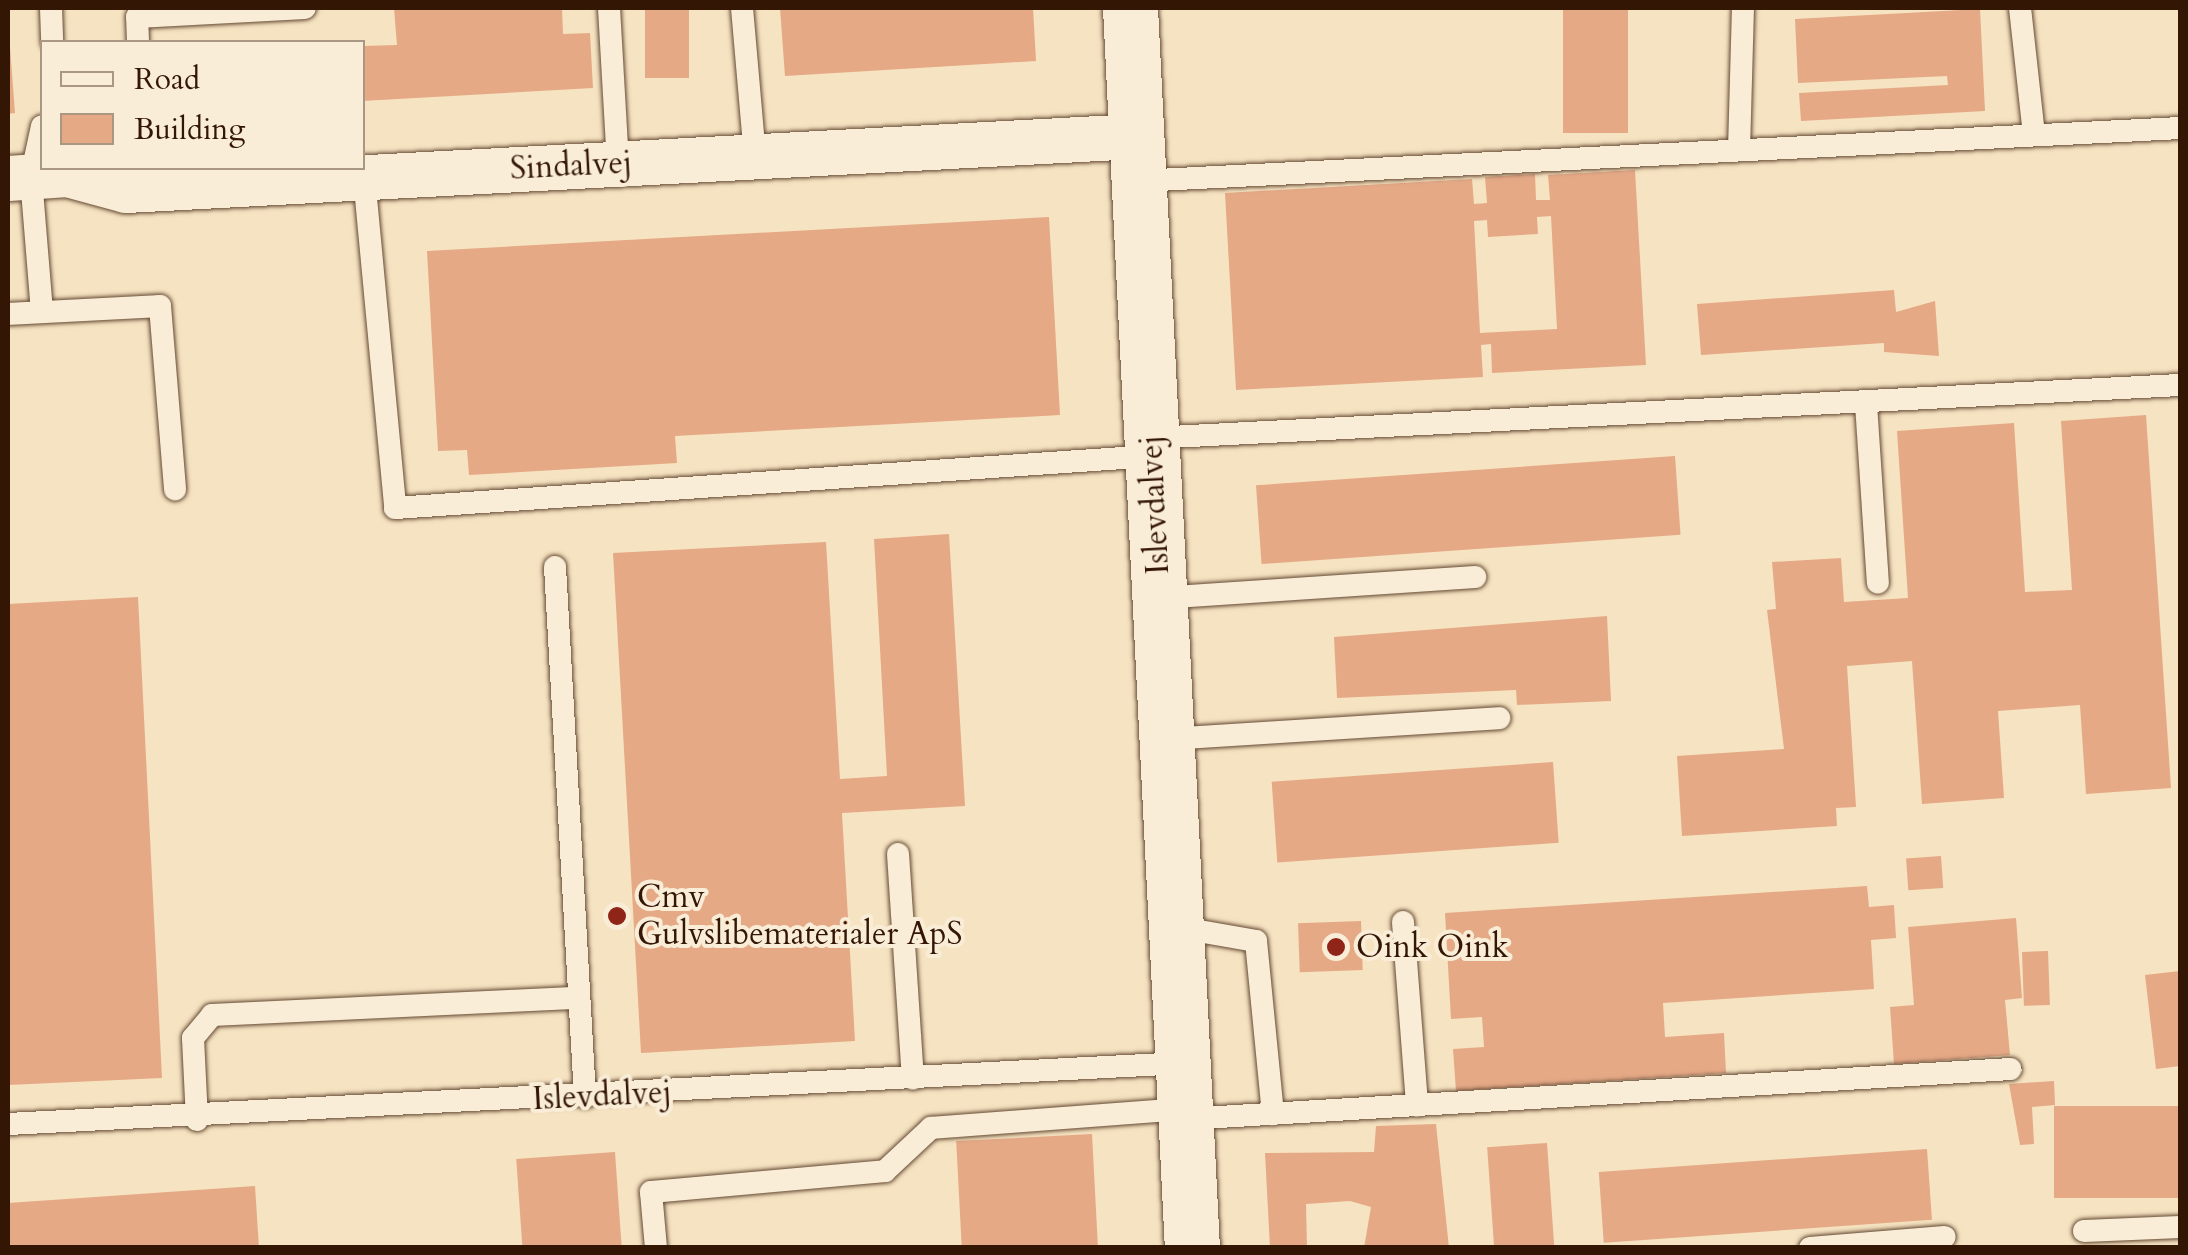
<!DOCTYPE html>
<style>
body{margin:0}
#map{position:relative;width:2188px;height:1255px;overflow:hidden;background:#f6e3c1;font-family:Cardo,serif}
div>[style]{position:absolute}
.building>*{inset:0;background:#e5a986;transform-origin:0 0}
.roads{filter:drop-shadow(0 0 2px #644933) drop-shadow(0 0 2px #644933)}
.lane>*{height:22px;margin:-11px;padding:0 11px;transform-origin:11px;border-radius:11px;background:#f9edd7}
.street>*{height:45px;margin:-22.5px;padding:0 22.5px;transform-origin:22.5px;border-radius:22.5px;background:#f9edd7}
.secondary>*{height:55px;margin:-27.5px;padding:0 27.5px;transform-origin:27.5px;border-radius:27.5px;background:#f9edd7}
.dots>*{width:28px;height:28px;translate:-50% -50%;box-sizing:border-box;border:5px solid #f9edd7;border-radius:50%}
span{translate:-50% -50%;white-space:nowrap;text-align:center;line-height:1.15;-webkit-text-stroke:8px #f9edd7;paint-order:stroke}
.street-label{font-size:32px;color:#331604}
.poi-label{font-size:32px;color:#331604}
.left{translate:0 -50%;text-align:left}
.frame{position:absolute;inset:0;border:10px solid #331604;pointer-events:none}
.legend{position:absolute;left:40px;top:40px;width:325px;height:130px;box-sizing:border-box;background:#f9edd7;border:2px solid #aa9783;margin:0;padding:12px 18px;list-style:none;font-size:30px;color:#331604}
.legend li{display:flex;align-items:center;gap:20px;height:50px}
.legend b{width:50px;border:2px solid #aa9783}
</style>
<div id="map">
<div class="building">
<div style="clip-path:polygon(394px 8px,562px 8px,563px 34px,590px 33px,593px 88px,362px 101px,362px 46px,397px 45px)"></div>
<div style="left:645px;top:8px;width:44px;height:70px"></div>
<div style="clip-path:polygon(780px 8px,1033px 8px,1036px 61px,785px 76px)"></div>
<div style="left:1563px;top:8px;width:65px;height:125px"></div>
<div style="clip-path:polygon(1980px 9px,1985px 111px,1801px 121px,1799px 93px,1948px 85px,1947px 76px,1798px 83px,1795px 19px)"></div>
<div style="clip-path:polygon(8px 21px,15px 113px,8px 114px)"></div>
<div style="clip-path:polygon(evenodd,1635px 170px,1646px 365px,1492px 373px,1491px 344px,1481px 345px,1483px 377px,1236px 390px,1225px 193px,1472px 179px,1474px 204px,1487px 203px,1485px 177px,1535px 174px,1536px 200px,1550px 200px,1548px 175px,1635px 170px,1551px 216px,1557px 329px,1480px 333px,1474px 221px,1487px 220px,1488px 237px,1538px 234px,1537px 217px,1551px 216px)"></div>
<div style="clip-path:polygon(1049px 217px,1060px 415px,675px 436px,677px 463px,469px 475px,467px 450px,438px 451px,427px 251px)"></div>
<div style="clip-path:polygon(1894px 290px,1896px 312px,1935px 301px,1939px 356px,1884px 352px,1884px 343px,1701px 355px,1697px 304px)"></div>
<div style="clip-path:polygon(2146px 415px,2171px 788px,2086px 794px,2080px 705px,1998px 711px,2004px 798px,1922px 804px,1912px 661px,1847px 666px,1856px 807px,1836px 808px,1837px 826px,1682px 836px,1677px 756px,1784px 749px,1767px 610px,1776px 609px,1772px 562px,1841px 558px,1844px 602px,1908px 598px,1897px 431px,2014px 423px,2025px 592px,2072px 590px,2061px 421px)"></div>
<div style="left:1675px;top:456px;width:79px;height:420px;rotate:86deg"></div>
<div style="clip-path:polygon(949px 534px,965px 806px,842px 813px,855px 1041px,641px 1053px,613px 553px,826px 542px,840px 779px,887px 776px,874px 539px)"></div>
<div style="clip-path:polygon(138px 597px,162px 1078px,8px 1085px,8px 604px)"></div>
<div style="clip-path:polygon(1607px 616px,1611px 701px,1517px 705px,1516px 690px,1337px 698px,1334px 637px)"></div>
<div style="left:1553px;top:762px;width:81px;height:282px;rotate:86deg"></div>
<div style="left:1941px;top:856px;width:32px;height:35px;rotate:86deg"></div>
<div style="clip-path:polygon(1867px 886px,1869px 907px,1894px 905px,1896px 938px,1871px 940px,1874px 989px,1663px 1003px,1665px 1037px,1724px 1033px,1726px 1073px,1456px 1091px,1453px 1049px,1484px 1047px,1482px 1017px,1451px 1019px,1445px 913px)"></div>
<div style="clip-path:polygon(2016px 918px,2022px 998px,2005px 1000px,2010px 1055px,1894px 1064px,1890px 1007px,1914px 1005px,1908px 927px)"></div>
<div style="left:1361px;top:921px;width:49px;height:63px;rotate:88deg"></div>
<div style="left:2048px;top:951px;width:54px;height:26px;rotate:88deg"></div>
<div style="clip-path:polygon(2180px 971px,2180px 1066px,2156px 1069px,2145px 975px)"></div>
<div style="clip-path:polygon(2054px 1081px,2055px 1105px,2032px 1107px,2034px 1144px,2020px 1145px,2009px 1084px)"></div>
<div style="left:2180px;top:1106px;width:92px;height:126px;rotate:90deg"></div>
<div style="clip-path:polygon(1436px 1124px,1449px 1248px,1364px 1248px,1371px 1207px,1350px 1201px,1306px 1204px,1307px 1248px,1270px 1248px,1265px 1153px,1374px 1152px,1376px 1126px)"></div>
<div style="left:1092px;top:1134px;width:114px;height:136px;rotate:87deg"></div>
<div style="left:1547px;top:1143px;width:105px;height:60px;rotate:86deg"></div>
<div style="left:1927px;top:1149px;width:71px;height:329px;rotate:86deg"></div>
<div style="left:615px;top:1152px;width:96px;height:99px;rotate:86deg"></div>
<div style="clip-path:polygon(255px 1186px,259px 1248px,8px 1248px,8px 1203px)"></div>
</div>
<div class="roads">
<div class="lane">
<div style="left:51px;top:8px;width:34px;rotate:88deg"></div>
<div style="left:609px;top:8px;width:156px;rotate:86.7deg"></div>
<div style="left:742px;top:8px;width:150px;rotate:85deg"></div>
<div style="left:2020px;top:8px;width:127px;rotate:83.7deg"></div>
<div style="left:138px;top:42px;width:25px;rotate:-92deg"></div>
<div style="left:137px;top:17px;width:168px;rotate:-3.1deg"></div>
<div style="left:1739px;top:150px;width:142px;rotate:-88.4deg"></div>
<div style="left:364px;top:177px;width:332px;rotate:84.6deg"></div>
<div style="left:395px;top:508px;width:759px;rotate:-3.93deg"></div>
<div style="left:1138px;top:181px;width:1043px;rotate:-2.91deg"></div>
<div style="left:42px;top:312px;width:135px;rotate:-94.7deg"></div>
<div style="left:31px;top:177px;width:52px;rotate:-77.8deg"></div>
<div style="left:8px;top:314px;width:152px;rotate:-3deg"></div>
<div style="left:160px;top:306px;width:184px;rotate:85.3deg"></div>
<div style="left:1866px;top:404px;width:179px;rotate:86.2deg"></div>
<div style="left:1151px;top:438px;width:1030px;rotate:-2.95deg"></div>
<div style="left:555px;top:567px;width:531px;rotate:86.76deg"></div>
<div style="left:1159px;top:598px;width:317px;rotate:-3.8deg"></div>
<div style="left:1167px;top:739px;width:333px;rotate:-3.6deg"></div>
<div style="left:898px;top:854px;width:225px;rotate:86.2deg"></div>
<div style="left:1403px;top:922px;width:184px;rotate:85.6deg"></div>
<div style="left:1176px;top:927px;width:81px;rotate:9.9deg"></div>
<div style="left:1256px;top:941px;width:174px;rotate:84.4deg"></div>
<div style="left:1186px;top:1119px;width:826px;rotate:-3.47deg"></div>
<div style="left:197px;top:1120px;width:82px;rotate:-92.8deg"></div>
<div style="left:193px;top:1038px;width:30px;rotate:-50deg"></div>
<div style="left:212px;top:1015px;width:366px;rotate:-2.7deg"></div>
<div style="left:8px;top:1124px;width:1177px;rotate:-2.97deg"></div>
<div style="left:2084px;top:1231px;width:96px;rotate:-2.4deg"></div>
<div style="left:656px;top:1248px;width:56px;rotate:-95.1deg"></div>
<div style="left:651px;top:1192px;width:235px;rotate:-5.1deg"></div>
<div style="left:885px;top:1171px;width:63px;rotate:-43.1deg"></div>
<div style="left:931px;top:1128px;width:255px;rotate:-4.3deg"></div>
<div style="left:1810px;top:1248px;width:135px;rotate:-4.7deg"></div>
</div>
<div class="street">
<div style="left:8px;top:178px;width:59px;rotate:-3.9deg"></div>
<div style="left:67px;top:174px;width:61px;rotate:15.2deg"></div>
<div style="left:126px;top:190px;width:1011px;rotate:-3.06deg"></div>
</div>
<div class="secondary">
<div style="left:1130px;top:8px;width:1242px;rotate:87.14deg"></div>
</div>
</div>
<div class="dots">
<div style="left:617px;top:916px;background:#8f2418"></div>
<div style="left:1336px;top:947px;background:#8f2418"></div>
</div>
<div class="street-label">
<span style="left:571px;top:166px;rotate:-3deg">Sindalvej</span>
<span style="left:1155px;top:505px;rotate:-93deg">Islevdalvej</span>
<span style="left:602px;top:1096px;rotate:-3deg">Islevdalvej</span>
</div>
<div class="poi-label">
<span class="left" style="left:637px;top:916px">Cmv<br>Gulvslibematerialer ApS</span>
<span class="left" style="left:1356px;top:947px">Oink Oink</span>
</div>
<div class="frame"></div>
<ul class="legend">
<li><b style="height:12px;background:#f9edd7"></b>Road</li>
<li><b style="height:28px;background:#e5a986"></b>Building</li>
</ul>
</div>
